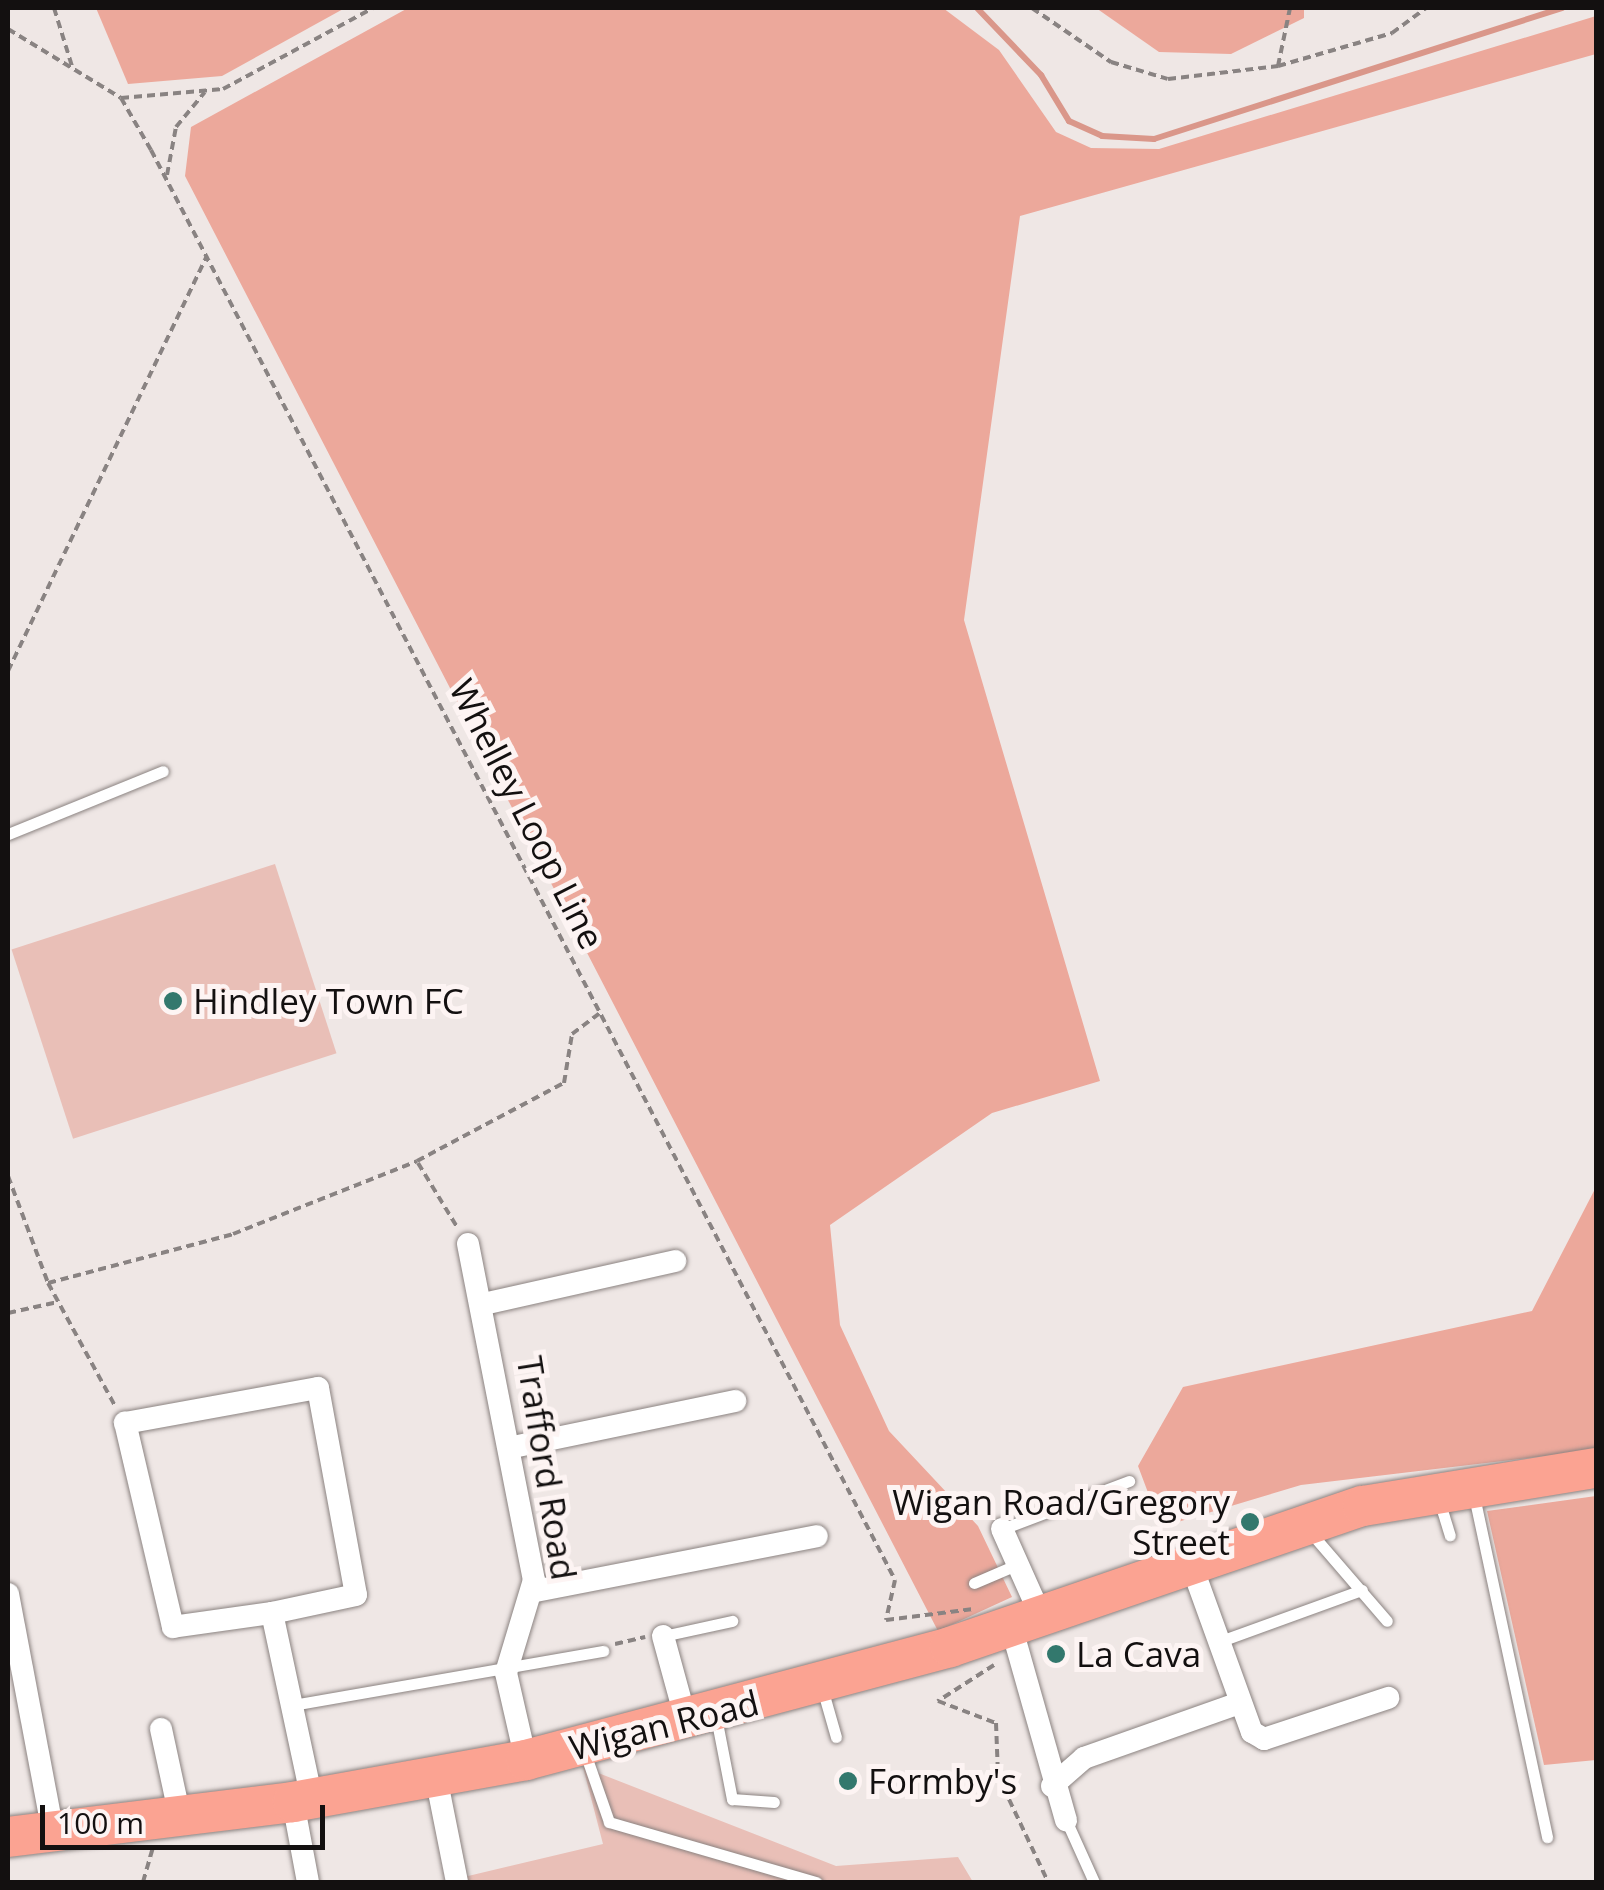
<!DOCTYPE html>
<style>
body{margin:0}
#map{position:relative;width:1604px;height:1890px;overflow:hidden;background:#efe7e5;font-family:"Open Sans",sans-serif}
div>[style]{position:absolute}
.green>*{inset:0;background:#e9bfb7;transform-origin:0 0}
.forest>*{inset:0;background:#eca89b}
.stream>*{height:6px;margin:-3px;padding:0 3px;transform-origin:3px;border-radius:3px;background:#da978a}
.path>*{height:4px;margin-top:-2px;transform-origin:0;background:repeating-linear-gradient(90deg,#898382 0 8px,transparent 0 13px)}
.roads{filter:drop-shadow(0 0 2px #8b8381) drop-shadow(0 0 2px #8b8381)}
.lane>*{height:11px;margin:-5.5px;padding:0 5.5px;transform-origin:5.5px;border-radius:5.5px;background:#fff}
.street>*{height:22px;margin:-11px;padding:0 11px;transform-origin:11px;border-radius:11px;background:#fff}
.highway>*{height:40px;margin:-20px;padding:0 20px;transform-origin:20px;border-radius:20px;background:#fba392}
.dots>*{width:28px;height:28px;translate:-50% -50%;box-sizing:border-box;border:5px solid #fdf4f3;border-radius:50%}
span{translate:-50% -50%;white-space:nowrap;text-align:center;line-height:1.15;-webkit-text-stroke:10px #fdf4f3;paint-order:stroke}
.street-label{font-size:35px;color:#131010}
.poi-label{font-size:35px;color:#131010}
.left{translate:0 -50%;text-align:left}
.right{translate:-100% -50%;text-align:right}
.frame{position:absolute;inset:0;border:10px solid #131010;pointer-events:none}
.scale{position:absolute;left:40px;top:1805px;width:285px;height:45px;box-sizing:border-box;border:5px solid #131010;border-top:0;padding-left:12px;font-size:30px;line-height:35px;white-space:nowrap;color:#131010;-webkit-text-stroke:8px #fdf4f3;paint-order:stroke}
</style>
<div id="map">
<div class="green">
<div style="left:275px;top:864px;width:199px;height:277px;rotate:72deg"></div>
<div style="clip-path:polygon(583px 1767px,836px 1866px,958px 1857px,973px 1882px,443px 1882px,603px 1844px)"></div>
</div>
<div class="forest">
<div style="clip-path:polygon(96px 8px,345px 8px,222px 76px,128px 84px)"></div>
<div style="clip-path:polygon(408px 8px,943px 8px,999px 50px,1056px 132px,1091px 148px,1159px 149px,1596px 16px,1596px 54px,1020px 216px,964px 620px,1100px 1081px,992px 1113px,830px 1225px,840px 1325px,889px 1431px,978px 1526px,1012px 1597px,938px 1631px,185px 176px,191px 127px)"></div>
<div style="clip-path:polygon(1096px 8px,1304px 8px,1304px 18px,1231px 54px,1159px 52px)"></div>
<div style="clip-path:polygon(1596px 1187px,1596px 1450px,1301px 1485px,1161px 1527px,1138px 1466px,1183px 1387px,1532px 1311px)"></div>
<div style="clip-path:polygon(1596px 1496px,1596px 1760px,1544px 1765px,1487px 1511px)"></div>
</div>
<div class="stream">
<div style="left:977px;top:8px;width:93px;rotate:46.3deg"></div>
<div style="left:1041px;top:75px;width:54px;rotate:58.7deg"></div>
<div style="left:1069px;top:121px;width:36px;rotate:24deg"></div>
<div style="left:1102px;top:136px;width:52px;rotate:3.3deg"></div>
<div style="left:1154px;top:139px;width:429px;rotate:-17.8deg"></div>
</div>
<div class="path">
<div style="left:54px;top:8px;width:61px;rotate:72.8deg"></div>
<div style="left:1032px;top:8px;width:96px;rotate:34.4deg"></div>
<div style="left:1111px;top:62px;width:59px;rotate:16.6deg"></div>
<div style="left:1168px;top:79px;width:111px;rotate:-6.7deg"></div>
<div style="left:1278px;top:66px;width:119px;rotate:-16.1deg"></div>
<div style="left:1392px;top:33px;width:42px;rotate:-36.3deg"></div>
<div style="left:8px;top:29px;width:132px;rotate:31.4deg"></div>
<div style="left:121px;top:98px;width:60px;rotate:60deg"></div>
<div style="left:151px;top:150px;width:1612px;rotate:62.51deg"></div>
<div style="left:895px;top:1580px;width:41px;rotate:102.7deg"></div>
<div style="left:886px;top:1620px;width:88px;rotate:-7.2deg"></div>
<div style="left:1278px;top:66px;width:59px;rotate:-78.3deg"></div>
<div style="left:121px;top:98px;width:102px;rotate:-5deg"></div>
<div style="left:223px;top:89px;width:170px;rotate:-28.4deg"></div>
<div style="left:167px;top:175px;width:49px;rotate:-79.4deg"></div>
<div style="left:176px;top:127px;width:45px;rotate:-50.4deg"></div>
<div style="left:8px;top:671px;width:460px;rotate:-64.4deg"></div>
<div style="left:418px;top:1163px;width:75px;rotate:58.6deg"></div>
<div style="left:8px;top:1176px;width:114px;rotate:69.5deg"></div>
<div style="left:48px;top:1283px;width:140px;rotate:61.4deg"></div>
<div style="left:48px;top:1283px;width:191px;rotate:-14.8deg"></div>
<div style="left:233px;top:1234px;width:198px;rotate:-21.6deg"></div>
<div style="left:417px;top:1161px;width:166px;rotate:-28deg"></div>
<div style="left:564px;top:1083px;width:50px;rotate:-80.7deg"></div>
<div style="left:572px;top:1034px;width:36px;rotate:-37deg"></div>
<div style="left:8px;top:1313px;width:51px;rotate:-12.4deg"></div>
<div style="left:615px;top:1644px;width:31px;rotate:-13deg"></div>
<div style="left:994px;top:1665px;width:67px;rotate:147.3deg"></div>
<div style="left:938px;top:1701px;width:62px;rotate:20.8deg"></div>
<div style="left:996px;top:1723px;width:53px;rotate:87.8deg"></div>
<div style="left:998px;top:1776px;width:117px;rotate:64.7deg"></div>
<div style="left:143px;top:1882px;width:35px;rotate:-74deg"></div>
</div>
<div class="roads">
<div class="lane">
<div style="left:8px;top:834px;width:167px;rotate:-22.1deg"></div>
<div style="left:1474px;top:1496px;width:349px;rotate:77.9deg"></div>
<div style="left:1439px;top:1500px;width:37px;rotate:73deg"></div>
<div style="left:1002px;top:1529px;width:136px;rotate:-20.7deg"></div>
<div style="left:1311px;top:1533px;width:116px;rotate:49.2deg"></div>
<div style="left:974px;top:1583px;width:46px;rotate:-23.2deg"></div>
<div style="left:663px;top:1636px;width:71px;rotate:-12.3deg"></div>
<div style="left:1218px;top:1642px;width:153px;rotate:-19.9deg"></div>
<div style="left:822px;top:1688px;width:51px;rotate:74.1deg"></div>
<div style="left:293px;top:1705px;width:315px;rotate:-9.9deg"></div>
<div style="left:716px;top:1717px;width:84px;rotate:79deg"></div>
<div style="left:732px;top:1799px;width:42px;rotate:4.1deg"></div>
<div style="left:585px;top:1753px;width:73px;rotate:70.8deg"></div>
<div style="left:609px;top:1822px;width:216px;rotate:16.2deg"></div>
<div style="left:1066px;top:1820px;width:68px;rotate:65.7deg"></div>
</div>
<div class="street">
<div style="left:468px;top:1244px;width:342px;rotate:78.9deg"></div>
<div style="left:534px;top:1580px;width:97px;rotate:106.8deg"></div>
<div style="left:506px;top:1673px;width:89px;rotate:77.1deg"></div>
<div style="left:483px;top:1304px;width:197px;rotate:-12.6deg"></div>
<div style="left:513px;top:1447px;width:227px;rotate:-11.7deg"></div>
<div style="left:1002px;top:1529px;width:93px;rotate:65.9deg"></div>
<div style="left:1190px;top:1561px;width:182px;rotate:70.1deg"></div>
<div style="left:1252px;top:1732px;width:14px;rotate:30deg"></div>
<div style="left:1264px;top:1739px;width:131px;rotate:-18.3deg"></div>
<div style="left:535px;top:1591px;width:287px;rotate:-11deg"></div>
<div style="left:8px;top:1594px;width:243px;rotate:79.3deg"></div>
<div style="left:272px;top:1613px;width:100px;rotate:172deg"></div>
<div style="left:173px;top:1627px;width:210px;rotate:-103.2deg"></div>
<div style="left:125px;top:1423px;width:196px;rotate:-10.3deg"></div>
<div style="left:318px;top:1388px;width:210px;rotate:79.6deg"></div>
<div style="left:356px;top:1595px;width:86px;rotate:167.9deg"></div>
<div style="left:272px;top:1613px;width:190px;rotate:77.9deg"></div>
<div style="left:1011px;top:1626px;width:202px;rotate:74.2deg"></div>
<div style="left:663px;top:1636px;width:87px;rotate:74.7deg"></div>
<div style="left:161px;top:1729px;width:90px;rotate:77.8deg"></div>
<div style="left:436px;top:1777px;width:107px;rotate:78.7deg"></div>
<div style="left:1052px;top:1786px;width:43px;rotate:-41.2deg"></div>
<div style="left:1084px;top:1758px;width:164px;rotate:-19.5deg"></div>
<div style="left:293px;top:1802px;width:81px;rotate:79.4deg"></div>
</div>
<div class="highway">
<div style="left:8px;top:1837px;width:287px;rotate:-7deg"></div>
<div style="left:293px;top:1802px;width:237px;rotate:-10.2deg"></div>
<div style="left:526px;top:1760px;width:439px;rotate:-14.9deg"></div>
<div style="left:950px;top:1647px;width:436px;rotate:-18.9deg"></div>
<div style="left:1363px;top:1506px;width:236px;rotate:-9.3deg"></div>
</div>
</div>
<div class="dots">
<div style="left:173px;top:1001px;background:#33786d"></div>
<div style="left:1250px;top:1522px;background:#33786d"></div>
<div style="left:1056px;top:1654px;background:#33786d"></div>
<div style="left:848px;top:1781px;background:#33786d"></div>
</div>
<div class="street-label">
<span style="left:527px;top:814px;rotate:63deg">Whelley Loop Line</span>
<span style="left:547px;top:1468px;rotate:81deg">Trafford Road</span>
<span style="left:664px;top:1725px;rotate:-14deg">Wigan Road</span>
</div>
<div class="poi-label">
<span class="left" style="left:193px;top:1001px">Hindley Town FC</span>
<span class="right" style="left:1230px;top:1522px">Wigan Road/Gregory<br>Street</span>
<span class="left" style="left:1076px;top:1654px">La Cava</span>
<span class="left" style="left:868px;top:1781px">Formby's</span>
</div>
<div class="frame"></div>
<div class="scale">100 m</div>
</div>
